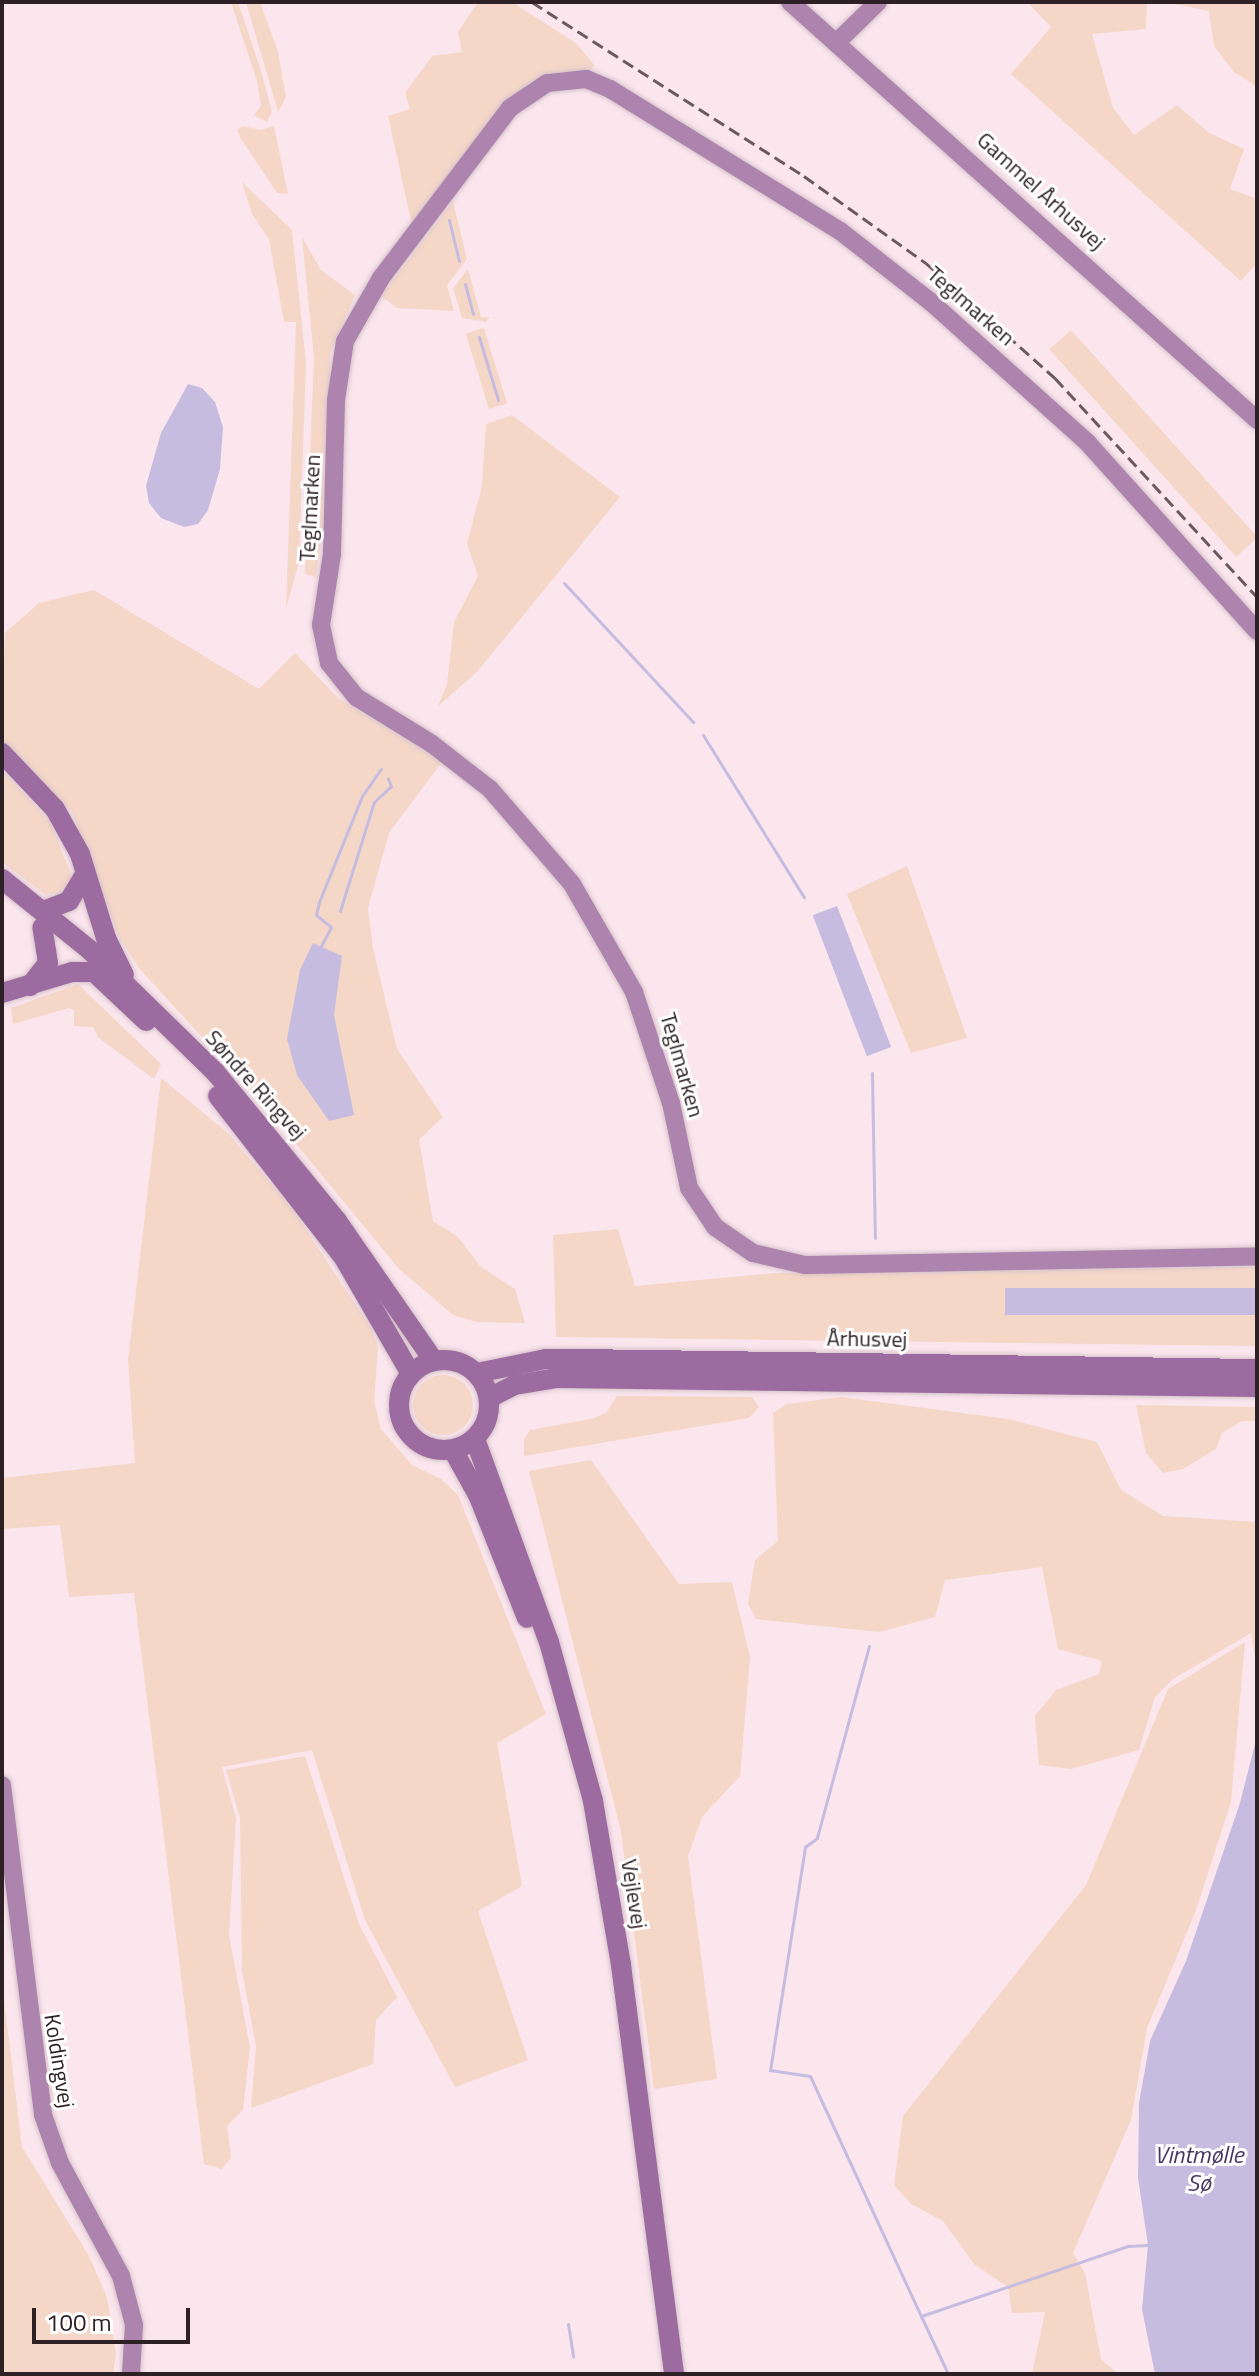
<!DOCTYPE html>
<meta charset="utf-8">
<style>
body{margin:0}
#map{position:relative;width:1259px;height:2376px;overflow:hidden;background:#fbe6ee;font-family:"Titillium Web",sans-serif}
div>[style]{position:absolute}
.green>*{inset:0;background:#f5d7c8;transform-origin:0 0}
.round{border-radius:50%}
.water>*{inset:0;background:#c5bce0;transform-origin:0 0}
.stream>*{height:3px;margin:-1.5px;padding:0 1.5px;transform-origin:1.5px;border-radius:1.5px;background:#c5bce0}
.roads{filter:drop-shadow(0 0 2px #d6c3ca) drop-shadow(0 0 2px #d6c3ca)}
.secondary>*{height:18px;margin:-9px;padding:0 9px;transform-origin:9px;border-radius:9px;background:#ac84ae}
.primary>*{height:20px;margin:-10px;padding:0 10px;transform-origin:10px;border-radius:10px;background:#9c6b9f}
.primary>.ring{margin:-10px;padding:0;box-sizing:content-box;background:none;border:20px solid #9c6b9f;border-radius:50%}
.rail>*{height:3px;margin-top:-1.5px;transform-origin:0;background:repeating-linear-gradient(90deg,#68595f 0 12px,transparent 0 18px)}
span{translate:-50% -50%;white-space:nowrap;text-align:center;line-height:1.15;-webkit-text-stroke:6px #fff;paint-order:stroke}
.street-label{font-size:22px;color:#2d2126}
.water-label{font-size:24px;color:#463767;font-style:italic}
.frame{position:absolute;inset:0;border:4px solid #2d2126;pointer-events:none}
.scale{position:absolute;left:32px;top:2308px;width:158px;height:36px;box-sizing:border-box;border:4px solid #2d2126;border-top:0;padding-left:10px;font-size:24px;line-height:28px;white-space:nowrap;color:#2d2126;-webkit-text-stroke:6px #fff;paint-order:stroke}
</style>
<div id="map">
<div class="green">
<div style="clip-path:polygon(231px 2px,238px 2px,261px 71px,272px 111px,267px 122px,254px 115px,261px 106px,257px 81px)"></div>
<div style="clip-path:polygon(246px 2px,260px 2px,278px 52px,286px 97px,278px 112px)"></div>
<div style="clip-path:polygon(478px 2px,512px 2px,577px 44px,595px 66px,579px 75px,557px 73px,533px 80px,511px 99px,412px 225px,388px 116px,410px 109px,405px 93px,432px 56px,462px 52px,458px 32px)"></div>
<div style="clip-path:polygon(1027px 2px,1147px 2px,1146px 29px,1092px 34px,1113px 108px,1134px 135px,1177px 105px,1209px 133px,1244px 149px,1230px 189px,1257px 199px,1257px 263px,1241px 281px,1011px 74px,1051px 27px)"></div>
<div style="clip-path:polygon(1165px 2px,1257px 2px,1257px 87px,1234px 72px,1214px 46px,1209px 11px)"></div>
<div style="clip-path:polygon(243px 126px,261px 130px,274px 126px,288px 194px,277px 193px,241px 139px,237px 130px)"></div>
<div style="clip-path:polygon(242px 182px,292px 230px,306px 363px,299px 562px,286px 609px,296px 322px,284px 322px,269px 239px,252px 214px)"></div>
<div style="clip-path:polygon(453px 201px,467px 259px,447px 285px,454px 311px,397px 308px,381px 296px)"></div>
<div style="clip-path:polygon(302px 237px,321px 270px,355px 295px,330px 354px,328px 490px,316px 577px,305px 574px,314px 358px)"></div>
<div style="clip-path:polygon(468px 269px,481px 317px,490px 317px,486px 322px,462px 318px,453px 288px)"></div>
<div style="left:484px;top:328px;width:79px;height:19px;rotate:73deg"></div>
<div style="left:1071px;top:330px;width:279px;height:29px;rotate:48deg"></div>
<div style="clip-path:polygon(512px 415px,620px 497px,476px 673px,438px 706px,447px 684px,454px 622px,478px 576px,467px 544px,482px 486px,486px 424px)"></div>
<div style="clip-path:polygon(94px 590px,259px 689px,295px 653px,338px 698px,442px 762px,389px 833px,368px 908px,373px 948px,397px 1049px,443px 1117px,419px 1140px,433px 1221px,458px 1237px,480px 1266px,515px 1289px,525px 1323px,476px 1322px,453px 1315px,399px 1269px,270px 1112px,139px 968px,119px 937px,72px 812px,2px 740px,5px 633px,39px 603px)"></div>
<div style="clip-path:polygon(2px 770px,50px 822px,73px 879px,60px 892px,46px 895px,2px 862px)"></div>
<div style="clip-path:polygon(907px 866px,967px 1038px,911px 1053px,847px 894px)"></div>
<div style="clip-path:polygon(78px 984px,161px 1064px,154px 1079px,98px 1037px,93px 1027px,74px 1026px,74px 1010px,69px 1008px,13px 1024px,11px 1008px)"></div>
<div style="clip-path:polygon(161px 1078px,228px 1133px,293px 1210px,371px 1328px,378px 1347px,374px 1401px,381px 1429px,412px 1465px,441px 1479px,458px 1495px,546px 1714px,497px 1743px,522px 1886px,478px 1911px,528px 2060px,455px 2087px,365px 1920px,312px 1750px,222px 1767px,236px 1818px,229px 1935px,250px 2047px,243px 2110px,227px 2126px,231px 2158px,222px 2169px,204px 2164px,134px 1593px,69px 1597px,60px 1525px,2px 1529px,2px 1478px,135px 1463px,128px 1360px)"></div>
<div style="clip-path:polygon(618px 1229px,635px 1286px,775px 1273px,1257px 1267px,1257px 1346px,556px 1337px,553px 1235px)"></div>
<div class="round" style="left:413px;top:1375px;width:60px;height:60px"></div>
<div style="clip-path:polygon(617px 1396px,752px 1397px,759px 1407px,749px 1418px,524px 1456px,524px 1439px,530px 1430px,591px 1419px,606px 1413px)"></div>
<div style="clip-path:polygon(841px 1397px,1008px 1419px,1097px 1442px,1121px 1490px,1163px 1516px,1257px 1522px,1257px 1670px,1251px 1633px,1173px 1679px,1155px 1697px,1139px 1750px,1071px 1769px,1039px 1765px,1035px 1716px,1056px 1690px,1099px 1674px,1102px 1661px,1058px 1649px,1042px 1567px,945px 1580px,935px 1617px,879px 1632px,756px 1619px,748px 1604px,755px 1560px,778px 1541px,773px 1413px,787px 1404px)"></div>
<div style="clip-path:polygon(1136px 1405px,1257px 1407px,1257px 1421px,1242px 1421px,1222px 1433px,1216px 1449px,1183px 1469px,1163px 1473px,1146px 1453px)"></div>
<div style="clip-path:polygon(591px 1460px,679px 1584px,732px 1582px,750px 1657px,740px 1776px,702px 1817px,688px 1856px,717px 2079px,654px 2089px,621px 1831px,529px 1471px)"></div>
<div style="clip-path:polygon(1245px 1642px,1231px 1802px,1195px 1913px,1147px 2028px,1131px 2120px,1073px 2253px,1085px 2273px,1101px 2359px,1118px 2374px,1032px 2374px,1045px 2312px,1012px 2313px,1008px 2287px,974px 2264px,943px 2221px,911px 2204px,894px 2185px,903px 2116px,1086px 1885px,1168px 1689px)"></div>
<div style="clip-path:polygon(305px 1756px,359px 1924px,397px 1997px,376px 2020px,373px 2064px,251px 2108px,256px 2047px,242px 1971px,240px 1818px,226px 1770px)"></div>
<div style="clip-path:polygon(2px 1983px,22px 2147px,89px 2256px,107px 2297px,116px 2354px,113px 2374px,2px 2374px)"></div>
</div>
<div class="water">
<div style="clip-path:polygon(188px 384px,202px 388px,215px 402px,223px 427px,220px 469px,208px 510px,198px 524px,184px 527px,161px 518px,149px 503px,146px 486px,161px 433px)"></div>
<div style="left:837px;top:906px;width:151px;height:26px;rotate:69deg"></div>
<div style="clip-path:polygon(313px 943px,342px 956px,334px 1015px,354px 1115px,329px 1121px,297px 1075px,287px 1039px,300px 970px)"></div>
<div style="left:1257px;top:1288px;width:27px;height:252px;rotate:90deg"></div>
<div style="clip-path:polygon(1257px 1736px,1257px 2374px,1155px 2374px,1142px 2309px,1148px 2245px,1138px 2178px,1139px 2103px,1150px 2041px,1186px 1961px,1240px 1803px)"></div>
</div>
<div class="stream">
<div style="left:449px;top:220px;width:42px;rotate:76.3deg"></div>
<div style="left:465px;top:284px;width:31px;rotate:75deg"></div>
<div style="left:479px;top:337px;width:66px;rotate:73.2deg"></div>
<div style="left:564px;top:583px;width:190px;rotate:47.1deg"></div>
<div style="left:703px;top:735px;width:191px;rotate:58.1deg"></div>
<div style="left:340px;top:911px;width:114px;rotate:-72.7deg"></div>
<div style="left:374px;top:802px;width:23px;rotate:-43deg"></div>
<div style="left:391px;top:786px;width:8px;rotate:-113deg"></div>
<div style="left:321px;top:946px;width:21px;rotate:-62deg"></div>
<div style="left:331px;top:927px;width:19px;rotate:-141deg"></div>
<div style="left:316px;top:915px;width:13px;rotate:-77deg"></div>
<div style="left:319px;top:902px;width:114px;rotate:-67.9deg"></div>
<div style="left:362px;top:796px;width:33px;rotate:-55deg"></div>
<div style="left:872px;top:1073px;width:165px;rotate:89deg"></div>
<div style="left:869px;top:1646px;width:199px;rotate:105.2deg"></div>
<div style="left:817px;top:1838px;width:15px;rotate:143deg"></div>
<div style="left:805px;top:1847px;width:226px;rotate:98.9deg"></div>
<div style="left:770px;top:2070px;width:40px;rotate:8.5deg"></div>
<div style="left:810px;top:2076px;width:264px;rotate:65.2deg"></div>
<div style="left:921px;top:2316px;width:219px;rotate:-18.7deg"></div>
<div style="left:1128px;top:2246px;width:20px;rotate:-3deg"></div>
<div style="left:921px;top:2316px;width:64px;rotate:65deg"></div>
<div style="left:568px;top:2324px;width:33px;rotate:81deg"></div>
<div style="left:576px;top:2373px;width:1px;rotate:90deg"></div>
</div>
<div class="roads">
<div class="secondary">
<div style="left:790px;top:2px;width:627px;rotate:41.83deg"></div>
<div style="left:837px;top:42px;width:57px;rotate:-44.3deg"></div>
<div style="left:1257px;top:631px;width:253px;rotate:-132deg"></div>
<div style="left:1088px;top:443px;width:211px;rotate:-138.1deg"></div>
<div style="left:931px;top:302px;width:115px;rotate:-142deg"></div>
<div style="left:840px;top:231px;width:270px;rotate:-148.3deg"></div>
<div style="left:610px;top:89px;width:26px;rotate:-157deg"></div>
<div style="left:586px;top:79px;width:39px;rotate:174deg"></div>
<div style="left:547px;top:83px;width:45px;rotate:146deg"></div>
<div style="left:510px;top:108px;width:213px;rotate:127.2deg"></div>
<div style="left:381px;top:278px;width:73px;rotate:119.7deg"></div>
<div style="left:345px;top:341px;width:60px;rotate:98.7deg"></div>
<div style="left:336px;top:400px;width:154px;rotate:91.5deg"></div>
<div style="left:332px;top:554px;width:72px;rotate:98.8deg"></div>
<div style="left:321px;top:625px;width:39px;rotate:78deg"></div>
<div style="left:329px;top:663px;width:43px;rotate:51.5deg"></div>
<div style="left:356px;top:697px;width:89px;rotate:31.7deg"></div>
<div style="left:432px;top:744px;width:73px;rotate:37.8deg"></div>
<div style="left:490px;top:789px;width:125px;rotate:49.2deg"></div>
<div style="left:572px;top:884px;width:125px;rotate:60.1deg"></div>
<div style="left:634px;top:992px;width:117px;rotate:71.6deg"></div>
<div style="left:671px;top:1103px;width:87px;rotate:78deg"></div>
<div style="left:689px;top:1188px;width:47px;rotate:56.3deg"></div>
<div style="left:715px;top:1227px;width:46px;rotate:34.4deg"></div>
<div style="left:753px;top:1253px;width:53px;rotate:13deg"></div>
<div style="left:805px;top:1265px;width:452px;rotate:-1.1deg"></div>
<div style="left:2px;top:1785px;width:333px;rotate:82.9deg"></div>
<div style="left:43px;top:2115px;width:51px;rotate:70.5deg"></div>
<div style="left:60px;top:2163px;width:128px;rotate:61.6deg"></div>
<div style="left:121px;top:2276px;width:51px;rotate:75.1deg"></div>
<div style="left:134px;top:2325px;width:49px;rotate:93.5deg"></div>
</div>
<div class="primary">
<div style="left:2px;top:753px;width:77px;rotate:46.6deg"></div>
<div style="left:55px;top:809px;width:51px;rotate:60.9deg"></div>
<div style="left:80px;top:854px;width:88px;rotate:72.8deg"></div>
<div style="left:106px;top:938px;width:41px;rotate:64.1deg"></div>
<div style="left:2px;top:879px;width:113px;rotate:38.9deg"></div>
<div style="left:90px;top:950px;width:176px;rotate:44.3deg"></div>
<div style="left:216px;top:1073px;width:191px;rotate:50.7deg"></div>
<div style="left:337px;top:1221px;width:170px;rotate:55.3deg"></div>
<div style="left:43px;top:911px;width:28px;rotate:-21deg"></div>
<div style="left:69px;top:901px;width:31px;rotate:-59deg"></div>
<div style="left:93px;top:971px;width:73px;rotate:43.3deg"></div>
<div style="left:30px;top:986px;width:29px;rotate:-52deg"></div>
<div style="left:48px;top:963px;width:36px;rotate:-99deg"></div>
<div style="left:2px;top:993px;width:73px;rotate:-16.7deg"></div>
<div style="left:72px;top:972px;width:22px"></div>
<div style="left:218px;top:1096px;width:205px;rotate:52.1deg"></div>
<div style="left:344px;top:1258px;width:134px;rotate:60deg"></div>
<div class="ring" style="left:399px;top:1360px;width:70px;height:70px"></div>
<div style="left:477px;top:1373px;width:70px;rotate:-11.5deg"></div>
<div style="left:546px;top:1359px;width:33px"></div>
<div style="left:579px;top:1359px;width:678px;rotate:0.85deg"></div>
<div style="left:489px;top:1398px;width:29px;rotate:-27deg"></div>
<div style="left:515px;top:1385px;width:43px;rotate:-9.5deg"></div>
<div style="left:557px;top:1378px;width:700px;rotate:0.74deg"></div>
<div style="left:475px;top:1439px;width:216px;rotate:70deg"></div>
<div style="left:549px;top:1642px;width:165px;rotate:74.5deg"></div>
<div style="left:593px;top:1801px;width:166px;rotate:80.3deg"></div>
<div style="left:621px;top:1965px;width:412px;rotate:82.6deg"></div>
<div style="left:453px;top:1450px;width:54px;rotate:61deg"></div>
<div style="left:479px;top:1497px;width:130px;rotate:68.4deg"></div>
</div>
</div>
<div class="rail">
<div style="left:532px;top:2px;width:323px;rotate:32.6deg"></div>
<div style="left:804px;top:176px;width:150px;rotate:35.5deg"></div>
<div style="left:926px;top:263px;width:173px;rotate:41.7deg"></div>
<div style="left:1055px;top:378px;width:298px;rotate:47.3deg"></div>
</div>
<div class="street-label">
<span style="left:1041px;top:191px;rotate:42deg">Gammel Århusvej</span>
<span style="left:971px;top:306px;rotate:41deg">Teglmarken</span>
<span style="left:310px;top:508px;rotate:-87deg">Teglmarken</span>
<span style="left:682px;top:1065px;rotate:74deg">Teglmarken</span>
<span style="left:256px;top:1085px;rotate:48deg">Søndre Ringvej</span>
<span style="left:867px;top:1339px;rotate:1deg">Århusvej</span>
<span style="left:634px;top:1894px;rotate:81deg">Vejlevej</span>
<span style="left:59px;top:2061px;rotate:81deg">Koldingvej</span>
</div>
<div class="water-label">
<span style="left:1199px;top:2169px">Vintmølle<br>Sø</span>
</div>
<div class="frame"></div>
<div class="scale">100 m</div>
</div>
